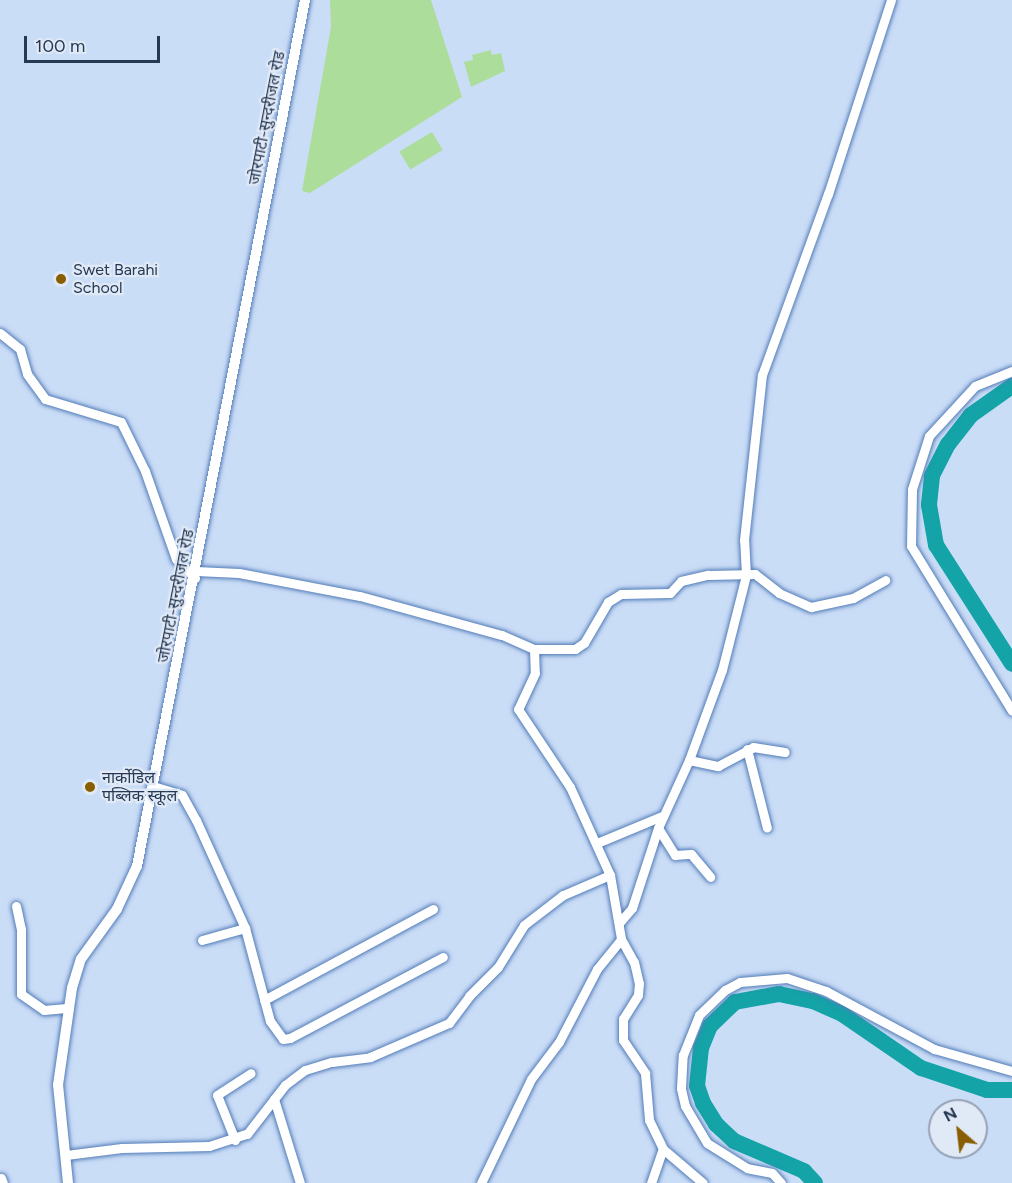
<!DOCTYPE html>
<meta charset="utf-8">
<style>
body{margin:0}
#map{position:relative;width:1012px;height:1183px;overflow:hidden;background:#caddf7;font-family:Figtree,"Noto Sans Devanagari",sans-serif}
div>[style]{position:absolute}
.green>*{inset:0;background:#acdd9b;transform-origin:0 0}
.river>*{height:16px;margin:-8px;padding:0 8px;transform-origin:8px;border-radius:8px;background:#14a3a7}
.roads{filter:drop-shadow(0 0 2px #527cb8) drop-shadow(0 0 2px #527cb8)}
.minor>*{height:9px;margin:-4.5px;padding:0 4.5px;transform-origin:4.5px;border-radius:4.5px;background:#fff}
.major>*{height:10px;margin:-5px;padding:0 5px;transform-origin:5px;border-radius:5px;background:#fff}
.dots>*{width:16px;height:16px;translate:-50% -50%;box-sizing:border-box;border:3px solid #e0e9f6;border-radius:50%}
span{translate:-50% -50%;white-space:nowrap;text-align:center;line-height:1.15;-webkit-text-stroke:4.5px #e0e9f6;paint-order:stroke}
.street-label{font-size:16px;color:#263853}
.poi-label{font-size:16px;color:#263853}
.left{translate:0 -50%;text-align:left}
.north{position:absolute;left:928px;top:1099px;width:60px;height:60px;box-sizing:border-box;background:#e0e9f6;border:2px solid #96a2b5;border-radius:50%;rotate:332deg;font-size:16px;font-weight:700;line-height:24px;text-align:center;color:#263853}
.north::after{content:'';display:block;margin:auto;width:21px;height:27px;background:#895e00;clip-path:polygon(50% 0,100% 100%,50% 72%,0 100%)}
.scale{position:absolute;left:24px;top:36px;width:136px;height:27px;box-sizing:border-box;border:3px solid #263853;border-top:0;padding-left:8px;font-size:18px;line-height:21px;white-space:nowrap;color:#263853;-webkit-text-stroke:4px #e0e9f6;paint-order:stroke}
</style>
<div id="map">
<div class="green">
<div style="clip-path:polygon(330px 0,431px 0,462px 97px,310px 193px,302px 191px,331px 27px)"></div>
<div style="clip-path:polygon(491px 50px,492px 55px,501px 53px,505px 71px,471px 87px,464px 62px,473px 60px,472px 55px)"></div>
<div style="left:432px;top:132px;width:21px;height:38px;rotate:59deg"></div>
</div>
<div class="river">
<div style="left:1012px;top:386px;width:50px;rotate:144.7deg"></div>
<div style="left:971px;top:415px;width:37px;rotate:128deg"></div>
<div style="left:948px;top:444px;width:36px;rotate:117deg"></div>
<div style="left:932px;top:476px;width:29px;rotate:96deg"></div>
<div style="left:929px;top:505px;width:41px;rotate:80.1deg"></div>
<div style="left:936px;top:545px;width:141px;rotate:57.4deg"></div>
<div style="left:815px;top:1183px;width:16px;rotate:-133deg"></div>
<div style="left:804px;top:1171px;width:76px;rotate:-156.8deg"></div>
<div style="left:734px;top:1141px;width:25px;rotate:-137deg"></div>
<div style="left:716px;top:1124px;width:25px;rotate:-122deg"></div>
<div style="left:703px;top:1103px;width:18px;rotate:-109deg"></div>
<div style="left:697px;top:1086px;width:38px;rotate:-84deg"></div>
<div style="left:701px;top:1048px;width:24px;rotate:-68deg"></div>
<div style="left:710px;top:1026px;width:35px;rotate:-44deg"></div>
<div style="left:735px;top:1002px;width:45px;rotate:-10.3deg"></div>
<div style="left:779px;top:994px;width:35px;rotate:12deg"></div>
<div style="left:813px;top:1001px;width:32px;rotate:24deg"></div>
<div style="left:842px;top:1014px;width:96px;rotate:34.4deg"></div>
<div style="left:921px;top:1068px;width:70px;rotate:18.4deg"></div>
<div style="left:987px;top:1090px;width:25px"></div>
</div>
<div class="roads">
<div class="minor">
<div style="left:0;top:333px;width:26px;rotate:39deg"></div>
<div style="left:20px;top:349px;width:26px;rotate:74deg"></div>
<div style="left:27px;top:374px;width:31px;rotate:54deg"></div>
<div style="left:45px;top:399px;width:79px;rotate:16.8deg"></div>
<div style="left:121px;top:422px;width:55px;rotate:63.9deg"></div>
<div style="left:145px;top:471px;width:93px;rotate:70.6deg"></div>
<div style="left:176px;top:559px;width:27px;rotate:45deg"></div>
<div style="left:1012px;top:371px;width:40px;rotate:158deg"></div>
<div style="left:975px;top:386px;width:68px;rotate:132.6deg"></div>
<div style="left:929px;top:436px;width:56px;rotate:107.8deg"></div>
<div style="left:912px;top:489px;width:57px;rotate:91deg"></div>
<div style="left:911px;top:546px;width:193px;rotate:58.5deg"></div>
<div style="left:196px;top:571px;width:43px;rotate:2.7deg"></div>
<div style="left:239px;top:573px;width:123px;rotate:10.8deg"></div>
<div style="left:360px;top:596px;width:147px;rotate:15.4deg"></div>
<div style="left:502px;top:635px;width:35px;rotate:24deg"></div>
<div style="left:534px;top:649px;width:24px;rotate:88deg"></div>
<div style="left:535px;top:673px;width:40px;rotate:115deg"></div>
<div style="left:518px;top:709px;width:94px;rotate:56.3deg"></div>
<div style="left:570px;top:787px;width:97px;rotate:65.6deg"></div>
<div style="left:610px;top:875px;width:65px;rotate:80.2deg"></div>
<div style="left:621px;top:939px;width:26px;rotate:61deg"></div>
<div style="left:634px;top:962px;width:22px;rotate:77deg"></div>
<div style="left:639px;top:983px;width:12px;rotate:95deg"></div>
<div style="left:638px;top:995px;width:28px;rotate:122deg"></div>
<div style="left:623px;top:1019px;width:21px;rotate:90deg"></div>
<div style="left:623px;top:1040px;width:40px;rotate:56deg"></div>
<div style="left:645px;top:1073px;width:47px;rotate:85.1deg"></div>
<div style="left:649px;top:1120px;width:32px;rotate:64deg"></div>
<div style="left:663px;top:1149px;width:52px;rotate:40.4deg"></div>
<div style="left:534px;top:649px;width:41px"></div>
<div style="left:575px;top:649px;width:11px;rotate:-34deg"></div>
<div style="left:584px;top:643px;width:48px;rotate:-59.7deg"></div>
<div style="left:608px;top:602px;width:15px;rotate:-32deg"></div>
<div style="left:621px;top:594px;width:49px;rotate:-1.2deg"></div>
<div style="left:670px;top:593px;width:16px;rotate:-47deg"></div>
<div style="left:681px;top:581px;width:28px;rotate:-13deg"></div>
<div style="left:708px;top:575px;width:47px;rotate:-1.2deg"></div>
<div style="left:755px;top:574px;width:31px;rotate:38deg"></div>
<div style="left:779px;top:593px;width:35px;rotate:24deg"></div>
<div style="left:811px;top:607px;width:43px;rotate:-12.1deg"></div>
<div style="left:853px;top:598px;width:37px;rotate:-29deg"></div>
<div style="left:747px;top:749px;width:81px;rotate:75.8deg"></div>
<div style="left:689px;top:760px;width:30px;rotate:12deg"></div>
<div style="left:718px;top:766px;width:40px;rotate:-28deg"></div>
<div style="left:753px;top:747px;width:32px;rotate:9deg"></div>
<div style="left:153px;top:786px;width:30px;rotate:17deg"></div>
<div style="left:182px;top:795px;width:29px;rotate:61deg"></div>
<div style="left:196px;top:820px;width:119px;rotate:65.6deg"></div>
<div style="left:245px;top:928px;width:96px;rotate:75deg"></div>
<div style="left:270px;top:1021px;width:22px;rotate:54deg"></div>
<div style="left:283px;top:1039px;width:7px;rotate:-8deg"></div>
<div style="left:290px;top:1038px;width:173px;rotate:-27.9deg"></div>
<div style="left:658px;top:828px;width:32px;rotate:58deg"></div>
<div style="left:675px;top:855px;width:16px;rotate:-4deg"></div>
<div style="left:691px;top:854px;width:30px;rotate:50deg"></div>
<div style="left:597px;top:843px;width:70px;rotate:-22.6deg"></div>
<div style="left:16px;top:906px;width:24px;rotate:78deg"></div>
<div style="left:21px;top:929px;width:65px;rotate:90deg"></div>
<div style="left:21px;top:994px;width:28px;rotate:35deg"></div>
<div style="left:44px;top:1010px;width:25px;rotate:-5deg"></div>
<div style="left:619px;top:923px;width:20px;rotate:-49deg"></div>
<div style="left:632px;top:908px;width:84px;rotate:-72deg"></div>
<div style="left:658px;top:828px;width:75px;rotate:-65.5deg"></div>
<div style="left:689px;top:760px;width:96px;rotate:-69.9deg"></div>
<div style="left:722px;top:670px;width:98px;rotate:-75.8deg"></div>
<div style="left:746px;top:575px;width:35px;rotate:-93deg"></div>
<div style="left:744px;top:540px;width:166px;rotate:-83.8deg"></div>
<div style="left:762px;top:375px;width:193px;rotate:-70deg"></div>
<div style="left:828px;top:194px;width:204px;rotate:-72deg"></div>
<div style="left:202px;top:940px;width:45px;rotate:-15.6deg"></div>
<div style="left:264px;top:1000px;width:192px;rotate:-28.3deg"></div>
<div style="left:274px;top:1099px;width:88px;rotate:72.8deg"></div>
<div style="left:235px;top:1140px;width:48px;rotate:-111.8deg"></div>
<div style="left:217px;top:1095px;width:40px;rotate:-32.9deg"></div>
<div style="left:66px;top:1155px;width:56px;rotate:-7.1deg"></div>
<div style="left:122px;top:1148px;width:87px;rotate:-1.3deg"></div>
<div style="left:209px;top:1146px;width:40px;rotate:-18deg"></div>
<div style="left:247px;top:1134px;width:62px;rotate:-52.2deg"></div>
<div style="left:285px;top:1085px;width:25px;rotate:-37deg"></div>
<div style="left:305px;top:1070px;width:28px;rotate:-17deg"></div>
<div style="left:332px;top:1062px;width:38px;rotate:-7deg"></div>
<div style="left:370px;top:1057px;width:86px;rotate:-23.3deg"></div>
<div style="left:449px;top:1023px;width:34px;rotate:-53deg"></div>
<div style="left:469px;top:996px;width:41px;rotate:-45deg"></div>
<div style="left:498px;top:967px;width:49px;rotate:-58.2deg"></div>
<div style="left:524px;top:925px;width:49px;rotate:-37.6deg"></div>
<div style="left:563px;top:895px;width:51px;rotate:-23.1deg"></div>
<div style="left:1px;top:1178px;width:5px;rotate:68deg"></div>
<div style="left:481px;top:1183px;width:115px;rotate:-64.3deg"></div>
<div style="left:531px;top:1079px;width:46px;rotate:-52.9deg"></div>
<div style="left:559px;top:1042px;width:82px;rotate:-62.5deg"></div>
<div style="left:597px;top:969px;width:38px;rotate:-51deg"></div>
<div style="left:651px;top:1183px;width:36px;rotate:-71deg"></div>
<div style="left:781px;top:1183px;width:13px;rotate:-132deg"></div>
<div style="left:772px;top:1173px;width:25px;rotate:-169deg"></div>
<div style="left:747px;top:1168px;width:47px;rotate:-148deg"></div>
<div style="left:707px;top:1143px;width:43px;rotate:-120.7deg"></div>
<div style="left:685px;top:1106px;width:18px;rotate:-103deg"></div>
<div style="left:681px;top:1088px;width:33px;rotate:-87deg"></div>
<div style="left:683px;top:1055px;width:43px;rotate:-68.2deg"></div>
<div style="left:699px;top:1015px;width:36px;rotate:-44deg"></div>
<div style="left:725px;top:990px;width:17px;rotate:-28deg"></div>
<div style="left:740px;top:982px;width:47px;rotate:-4.9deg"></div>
<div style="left:787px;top:978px;width:41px;rotate:18.4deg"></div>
<div style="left:826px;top:991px;width:123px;rotate:28.2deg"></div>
<div style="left:934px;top:1049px;width:81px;rotate:15.8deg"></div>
</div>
<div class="major">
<div style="left:68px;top:1183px;width:99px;rotate:-95.8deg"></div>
<div style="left:58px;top:1085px;width:98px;rotate:-81.8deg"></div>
<div style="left:72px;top:988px;width:30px;rotate:-73deg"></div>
<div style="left:81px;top:959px;width:62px;rotate:-54.2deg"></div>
<div style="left:117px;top:909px;width:47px;rotate:-65.1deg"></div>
<div style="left:137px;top:866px;width:882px;rotate:-79.02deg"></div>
</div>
</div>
<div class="dots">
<div style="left:61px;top:279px;background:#895e00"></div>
<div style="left:90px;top:787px;background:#895e00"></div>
</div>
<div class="street-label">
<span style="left:267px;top:118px;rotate:-79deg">जोरपाटी-सुन्दरीजल रोड</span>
<span style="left:176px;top:596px;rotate:-79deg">जोरपाटी-सुन्दरीजल रोड</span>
</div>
<div class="poi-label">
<span class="left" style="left:73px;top:279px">Swet Barahi<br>School</span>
<span class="left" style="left:102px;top:787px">नार्कोडिल<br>पब्लिक स्कूल</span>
</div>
<div class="north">N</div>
<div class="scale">100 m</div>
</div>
